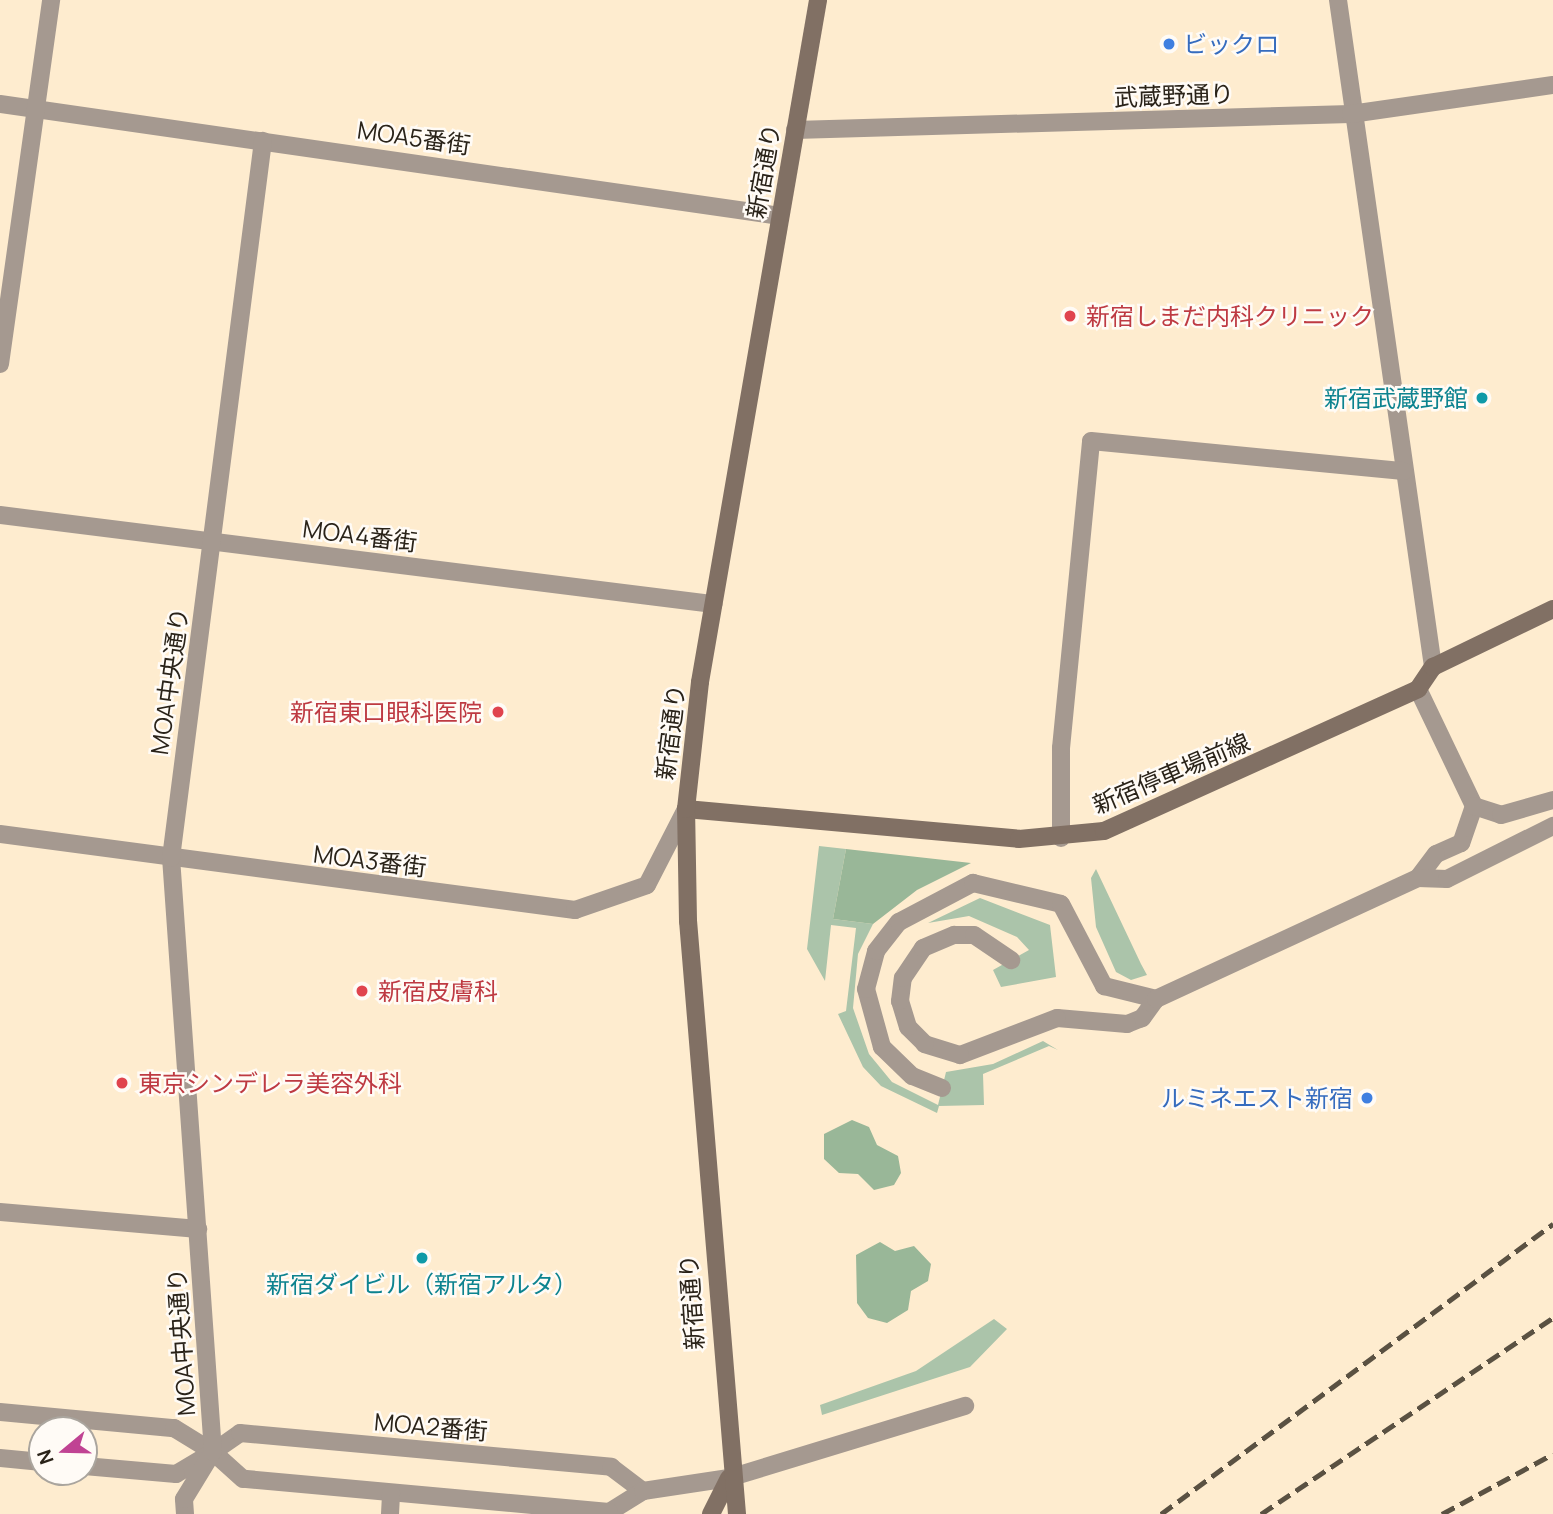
<!DOCTYPE html>
<meta charset="utf-8">
<style>
body{margin:0}
#map{position:relative;width:1553px;height:1514px;overflow:hidden;background:#feeccf;font-family:Manrope,"Noto Sans JP",sans-serif}
div>[style]{position:absolute}
.green>*{inset:0;background:#abc4aa}
.forest>*{inset:0;background:#99b798}
.lane>*{height:18px;margin:-9px;padding:0 9px;transform-origin:9px;border-radius:9px;background:#a59990}
.street>*{height:18px;margin:-9px;padding:0 9px;transform-origin:9px;border-radius:9px;background:#a59990}
.secondary>*{height:18px;margin:-9px;padding:0 9px;transform-origin:9px;border-radius:9px;background:#817064}
.rail>*{height:5px;margin-top:-2.5px;transform-origin:0;background:repeating-linear-gradient(90deg,#5a5142 0 14px,transparent 0 21px)}
.dots>*{width:19px;height:19px;translate:-50% -50%;box-sizing:border-box;border:4px solid #fffbf6;border-radius:50%}
span{translate:-50% -50%;white-space:nowrap;text-align:center;line-height:1.15;-webkit-text-stroke:5px #fffbf6;paint-order:stroke}
.shop-label{font-size:24px;color:#366cbe}
.left{translate:0 -50%;text-align:left}
.right{translate:-100% -50%;text-align:right}
.street-label{font-size:24px;color:#2a2319}
.health-label{font-size:24px;color:#be3a42}
.culture-label{font-size:24px;color:#0d838f}
.north{position:absolute;left:28px;top:1416px;width:70px;height:70px;box-sizing:border-box;background:#fffbf6;border:2px solid #aaa59e;border-radius:50%;rotate:251deg;font-size:19px;font-weight:700;line-height:28px;text-align:center;color:#2a2319}
.north::after{content:'';display:block;margin:auto;width:24px;height:32px;background:#c04393;clip-path:polygon(50% 0,100% 100%,50% 72%,0 100%)}
</style>
<div id="map">
<div class="green">
<div style="clip-path:polygon(819px 846px,846px 849px,833px 919px,873px 924px,858px 954px,853px 1008px,869px 1054px,892px 1082px,938px 1105px,946px 1072px,993px 1064px,1043px 1041px,1058px 1050px,1049px 1046px,983px 1074px,984px 1105px,939px 1106px,937px 1113px,881px 1086px,863px 1067px,838px 1014px,846px 1011px,856px 928px,831px 925px,825px 981px,807px 949px)"></div>
<div style="clip-path:polygon(1096px 869px,1141px 964px,1147px 975px,1131px 980px,1116px 972px,1096px 927px,1091px 878px)"></div>
<div style="clip-path:polygon(980px 898px,1050px 925px,1056px 977px,1001px 987px,993px 970px,1029px 950px,1017px 937px,969px 916px,928px 923px)"></div>
<div style="clip-path:polygon(994px 1319px,1007px 1329px,970px 1367px,822px 1415px,820px 1405px,916px 1371px)"></div>
</div>
<div class="forest">
<div style="clip-path:polygon(846px 849px,971px 863px,917px 890px,873px 924px,833px 919px)"></div>
<div style="clip-path:polygon(852px 1120px,869px 1127px,877px 1145px,898px 1156px,901px 1173px,894px 1185px,874px 1190px,858px 1174px,839px 1173px,824px 1159px,824px 1134px)"></div>
<div style="clip-path:polygon(880px 1242px,895px 1251px,914px 1246px,931px 1264px,928px 1281px,911px 1291px,908px 1310px,887px 1323px,868px 1318px,857px 1303px,856px 1255px)"></div>
</div>
<div class="lane">
<div style="left:0;top:834px;width:580px;rotate:7.53deg"></div>
<div style="left:575px;top:910px;width:76px;rotate:-19.1deg"></div>
<div style="left:647px;top:885px;width:85px;rotate:-62.8deg"></div>
<div style="left:942px;top:1088px;width:32px;rotate:-158deg"></div>
<div style="left:912px;top:1076px;width:42px;rotate:-136deg"></div>
<div style="left:882px;top:1047px;width:60px;rotate:-105.4deg"></div>
<div style="left:866px;top:989px;width:39px;rotate:-75deg"></div>
<div style="left:876px;top:951px;width:37px;rotate:-52deg"></div>
<div style="left:899px;top:922px;width:84px;rotate:-27.8deg"></div>
<div style="left:973px;top:883px;width:90px;rotate:13.4deg"></div>
<div style="left:1061px;top:904px;width:93px;rotate:62.3deg"></div>
<div style="left:1104px;top:986px;width:54px;rotate:14deg"></div>
<div style="left:1156px;top:999px;width:24px;rotate:126deg"></div>
<div style="left:1142px;top:1018px;width:16px;rotate:158deg"></div>
<div style="left:1127px;top:1024px;width:70px;rotate:-175.1deg"></div>
<div style="left:1057px;top:1018px;width:104px;rotate:159.1deg"></div>
<div style="left:960px;top:1055px;width:37px;rotate:-163deg"></div>
<div style="left:925px;top:1044px;width:24px;rotate:-135deg"></div>
<div style="left:908px;top:1027px;width:27px;rotate:-107deg"></div>
<div style="left:900px;top:1001px;width:23px;rotate:-83deg"></div>
<div style="left:903px;top:978px;width:36px;rotate:-56deg"></div>
<div style="left:923px;top:948px;width:34px;rotate:-23deg"></div>
<div style="left:954px;top:935px;width:20px"></div>
<div style="left:974px;top:935px;width:45px;rotate:34deg"></div>
<div style="left:0;top:1212px;width:199px;rotate:4.9deg"></div>
<div style="left:0;top:1412px;width:175px;rotate:5.3deg"></div>
<div style="left:174px;top:1428px;width:46px;rotate:31.6deg"></div>
<div style="left:213px;top:1452px;width:33px;rotate:-35deg"></div>
<div style="left:240px;top:1433px;width:373px;rotate:5.2deg"></div>
<div style="left:611px;top:1467px;width:40px;rotate:37deg"></div>
<div style="left:643px;top:1491px;width:40px;rotate:148deg"></div>
<div style="left:609px;top:1512px;width:367px;rotate:-174.8deg"></div>
<div style="left:243px;top:1479px;width:40px;rotate:-138deg"></div>
<div style="left:213px;top:1452px;width:43px;rotate:149.3deg"></div>
<div style="left:176px;top:1474px;width:92px;rotate:-175deg"></div>
<div style="left:0;top:1458px;width:42px;rotate:5.4deg"></div>
<div style="left:729px;top:1478px;width:247px;rotate:-17deg"></div>
<div style="left:185px;top:1514px;width:15px;rotate:-94deg"></div>
<div style="left:184px;top:1499px;width:52px;rotate:-58.5deg"></div>
<div style="left:390px;top:1514px;width:21px;rotate:-87deg"></div>
</div>
<div class="street">
<div style="left:1338px;top:0;width:674px;rotate:81.89deg"></div>
<div style="left:0;top:104px;width:788px;rotate:8.17deg"></div>
<div style="left:795px;top:130px;width:556px;rotate:-1.65deg"></div>
<div style="left:1351px;top:114px;width:204px;rotate:-8.2deg"></div>
<div style="left:0;top:364px;width:368px;rotate:-82deg"></div>
<div style="left:0;top:515px;width:719px;rotate:7.12deg"></div>
<div style="left:1418px;top:689px;width:130px;rotate:64.4deg"></div>
<div style="left:1474px;top:806px;width:39px;rotate:109deg"></div>
<div style="left:1461px;top:843px;width:27px;rotate:156deg"></div>
<div style="left:1436px;top:854px;width:30px;rotate:127deg"></div>
<div style="left:1474px;top:806px;width:28px;rotate:18deg"></div>
<div style="left:1501px;top:815px;width:54px;rotate:-16.1deg"></div>
<div style="left:1061px;top:838px;width:90px;rotate:-90deg"></div>
<div style="left:1061px;top:748px;width:308px;rotate:-84.4deg"></div>
<div style="left:1091px;top:441px;width:314px;rotate:5.5deg"></div>
<div style="left:1156px;top:999px;width:289px;rotate:-24.8deg"></div>
<div style="left:1418px;top:878px;width:29px;rotate:2deg"></div>
<div style="left:1447px;top:879px;width:119px;rotate:-26.6deg"></div>
<div style="left:213px;top:1452px;width:595px;rotate:-94.04deg"></div>
<div style="left:171px;top:858px;width:723px;rotate:-82.69deg"></div>
<div style="left:643px;top:1491px;width:87px;rotate:-8.6deg"></div>
</div>
<div class="secondary">
<div style="left:686px;top:809px;width:334px;rotate:5.1deg"></div>
<div style="left:1019px;top:839px;width:85px;rotate:-5.4deg"></div>
<div style="left:1104px;top:831px;width:345px;rotate:-24.3deg"></div>
<div style="left:1418px;top:689px;width:27px;rotate:-56deg"></div>
<div style="left:1433px;top:667px;width:133px;rotate:-25.8deg"></div>
<div style="left:711px;top:1514px;width:40px;rotate:-63.4deg"></div>
<div style="left:737px;top:1514px;width:595px;rotate:-94.72deg"></div>
<div style="left:688px;top:921px;width:112px;rotate:-91deg"></div>
<div style="left:686px;top:809px;width:128px;rotate:-83.7deg"></div>
<div style="left:700px;top:682px;width:692px;rotate:-80.18deg"></div>
</div>
<div class="rail">
<div style="left:1161px;top:1514px;width:488px;rotate:-36.5deg"></div>
<div style="left:1261px;top:1514px;width:352px;rotate:-33.9deg"></div>
<div style="left:1442px;top:1514px;width:126px;rotate:-28.4deg"></div>
</div>
<div class="dots">
<div style="left:1169px;top:44px;background:#3f7fe0"></div>
<div style="left:1070px;top:316px;background:#e0444e"></div>
<div style="left:1482px;top:398px;background:#0f9aa8"></div>
<div style="left:498px;top:712px;background:#e0444e"></div>
<div style="left:362px;top:991px;background:#e0444e"></div>
<div style="left:122px;top:1083px;background:#e0444e"></div>
<div style="left:1367px;top:1098px;background:#3f7fe0"></div>
<div style="left:422px;top:1258px;background:#0f9aa8"></div>
</div>
<div class="shop-label">
<span class="left" style="left:1183px;top:44px">ビックロ</span>
<span class="right" style="left:1353px;top:1098px">ルミネエスト新宿</span>
</div>
<div class="street-label">
<span style="left:1174px;top:95px;rotate:-2deg">武蔵野通り</span>
<span style="left:414px;top:137px;rotate:8deg">MOA5番街</span>
<span style="left:763px;top:171px;rotate:-80deg">新宿通り</span>
<span style="left:360px;top:535px;rotate:7deg">MOA4番街</span>
<span style="left:169px;top:681px;rotate:-82deg">MOA中央通り</span>
<span style="left:670px;top:732px;rotate:-83deg">新宿通り</span>
<span style="left:1171px;top:773px;rotate:-23deg">新宿停車場前線</span>
<span style="left:370px;top:860px;rotate:7deg">MOA3番街</span>
<span style="left:691px;top:1302px;rotate:-94deg">新宿通り</span>
<span style="left:181px;top:1342px;rotate:-94deg">MOA中央通り</span>
<span style="left:431px;top:1426px;rotate:5deg">MOA2番街</span>
</div>
<div class="health-label">
<span class="left" style="left:1086px;top:316px">新宿しまだ内科クリニック</span>
<span class="right" style="left:482px;top:712px">新宿東口眼科医院</span>
<span class="left" style="left:378px;top:991px">新宿皮膚科</span>
<span class="left" style="left:138px;top:1083px">東京シンデレラ美容外科</span>
</div>
<div class="culture-label">
<span class="right" style="left:1468px;top:398px">新宿武蔵野館</span>
<span style="left:422px;top:1284px">新宿ダイビル（新宿アルタ）</span>
</div>
<div class="north">N</div>
</div>
